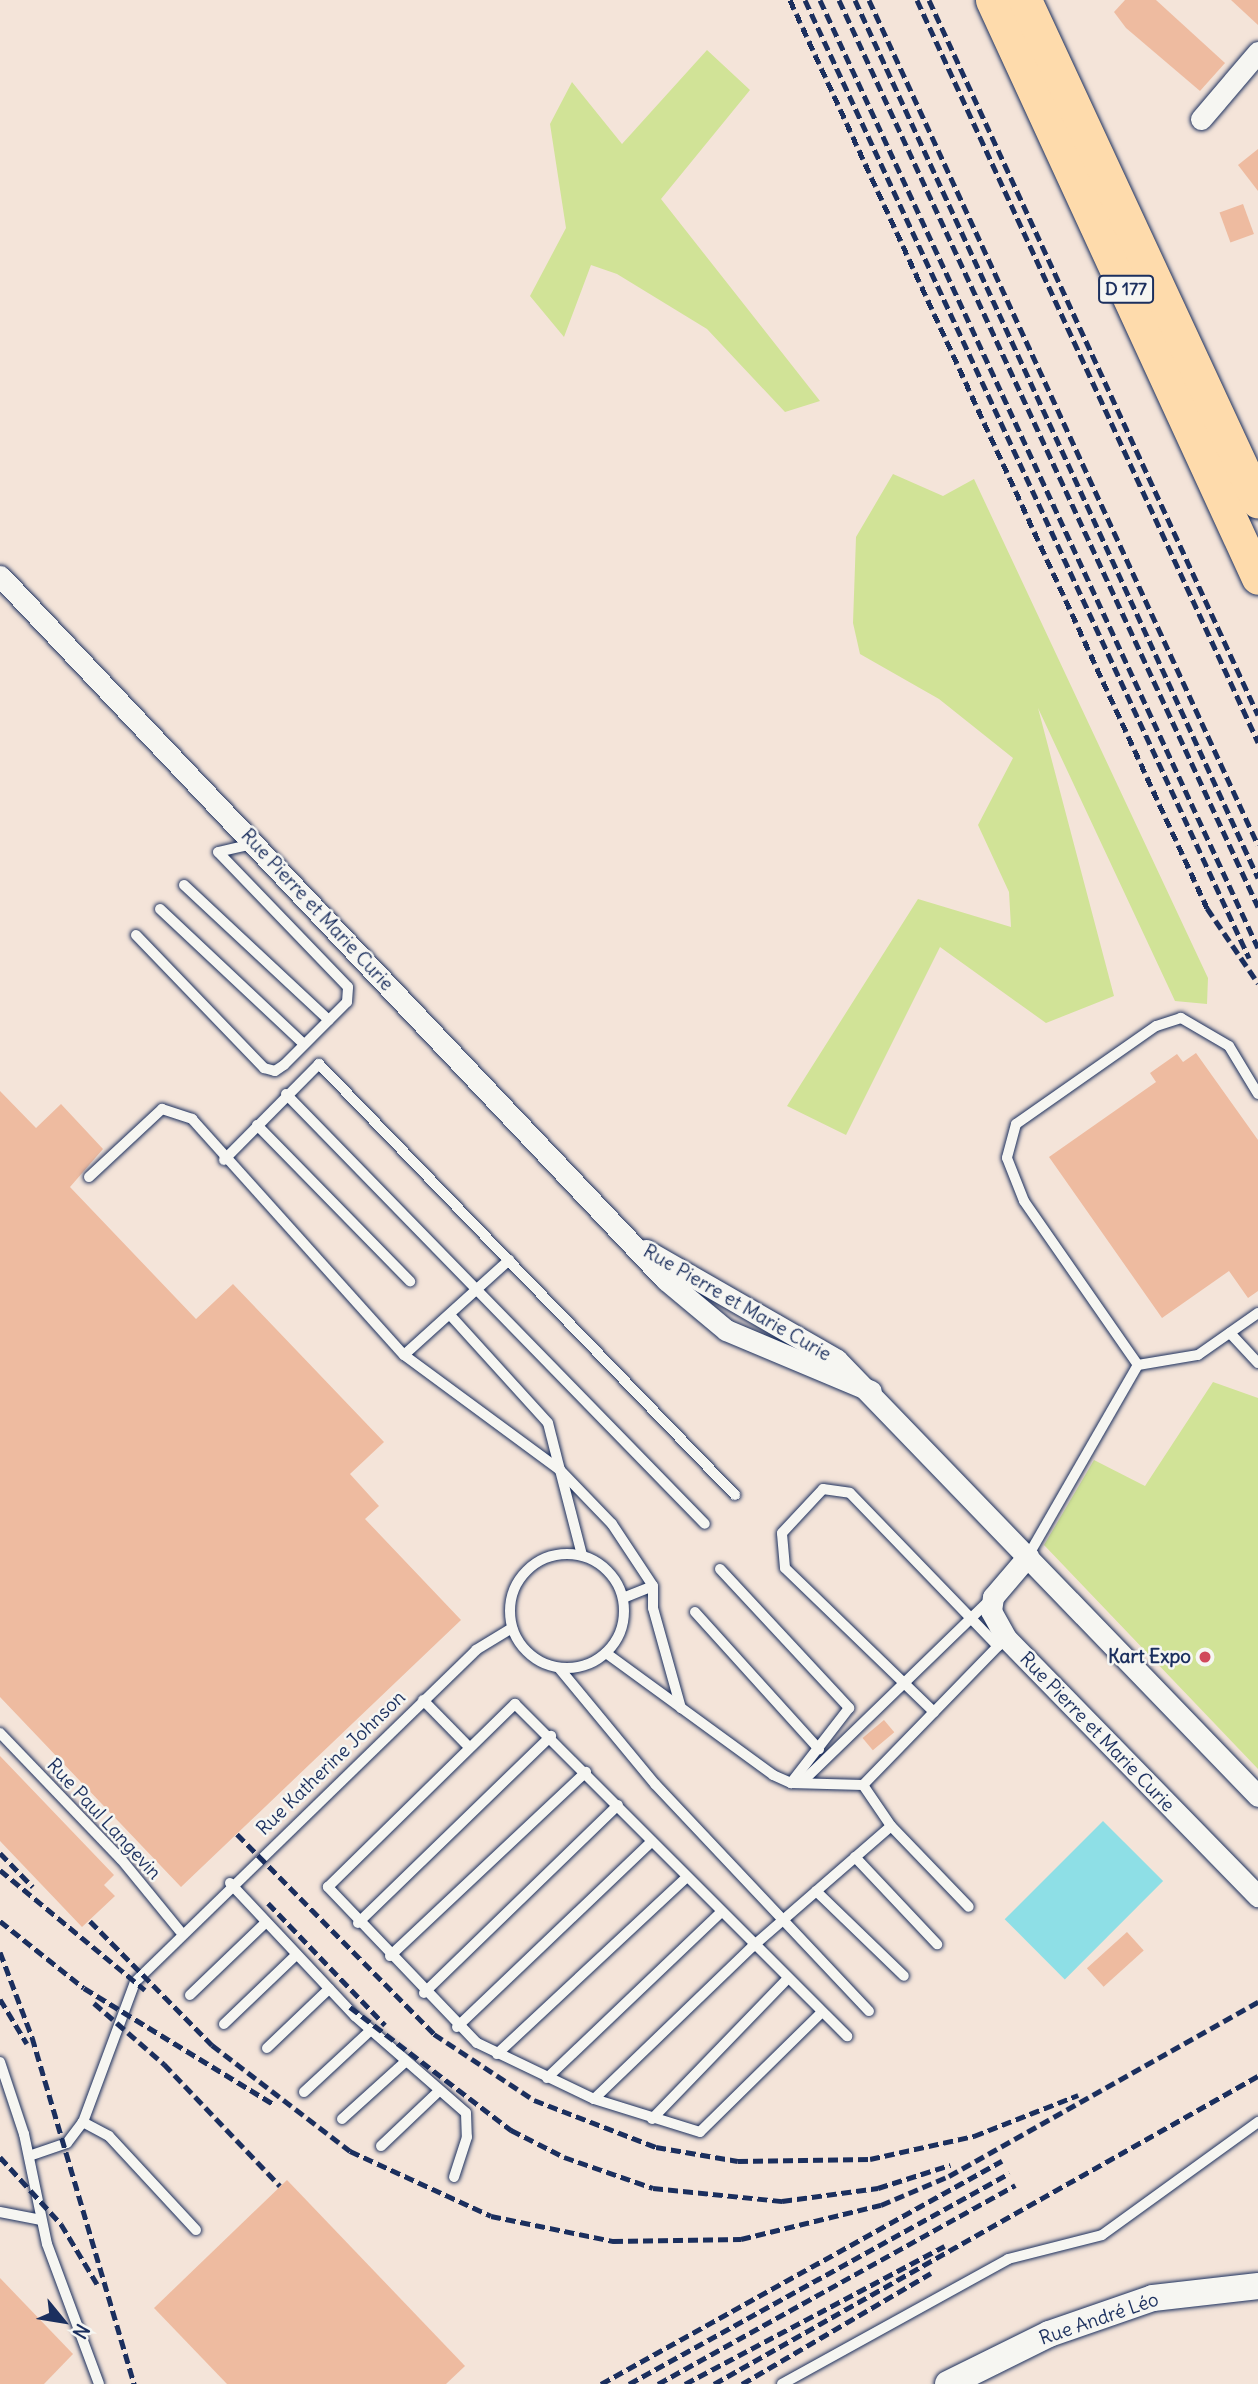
<!DOCTYPE html>
<meta charset="utf-8">
<style>
body{margin:0}
#map{position:relative;width:1258px;height:2384px;overflow:hidden;background:#f4e4d9;font-family:Delius,sans-serif}
div>[style]{position:absolute}
.green>*{inset:0;background:#d1e397}
.water>*{inset:0;background:#8edfe6;transform-origin:0 0}
.building>*{inset:0;background:#eebba0;transform-origin:0 0}
.roads{filter:drop-shadow(0 0 2px #1b2f5e) drop-shadow(0 0 2px #1b2f5e)}
.service>*{height:10px;margin:-5px;padding:0 5px;transform-origin:5px;border-radius:5px;background:#f6f6f2}
.service>.ring{margin:-5px;padding:0;box-sizing:content-box;background:none;border:10px solid #f6f6f2;border-radius:50%}
.minor>*{height:21px;margin:-10.5px;padding:0 10.5px;transform-origin:10.5px;border-radius:10.5px;background:#f6f6f2}
.tertiary>*{height:26px;margin:-13px;padding:0 13px;transform-origin:13px;border-radius:13px;background:#f6f6f2}
.trunk>*{height:33px;margin:-16.5px;padding:0 16.5px;transform-origin:16.5px;border-radius:16.5px;background:#fedbac}
.rail>*{height:5px;margin-top:-2.5px;transform-origin:0;background:repeating-linear-gradient(90deg,#1b2f5e 0 10px,transparent 0 15px)}
.dots>*{width:19px;height:19px;translate:-50% -50%;box-sizing:border-box;border:4px solid #f6f6f2;border-radius:50%}
span{translate:-50% -50%;white-space:nowrap;text-align:center;line-height:1.15;-webkit-text-stroke:5px #f6f6f2;paint-order:stroke}
.shield-label span{padding:2px 5px;background:#f6f6f2;border:2px solid;border-radius:5px;-webkit-text-stroke-width:0}
.shield-label{font-size:18px;color:#1b2f5e;font-weight:700}
.street-label{font-size:19px;color:#1b2f5e}
.poi-label{font-size:19px;color:#1b2f5e;font-weight:700}
.right{translate:-100% -50%;text-align:right}
.north{position:absolute;left:28px;top:2286px;width:70px;height:70px;-webkit-text-stroke:5px #f6f6f2;paint-order:stroke;rotate:120deg;font-size:19px;font-weight:700;line-height:28px;text-align:center;color:#1b2f5e}
.north::after{content:'';display:block;margin:auto;width:24px;height:32px;background:#1b2f5e;clip-path:polygon(50% 0,100% 100%,50% 72%,0 100%)}
</style>
<div id="map">
<div class="green">
<div style="clip-path:polygon(707px 50px,750px 90px,661px 199px,820px 401px,785px 412px,707px 329px,617px 274px,591px 265px,564px 337px,530px 296px,566px 228px,550px 124px,572px 82px,622px 144px)"></div>
<div style="clip-path:polygon(893px 474px,943px 496px,974px 479px,1208px 978px,1207px 1004px,1175px 1001px,1038px 708px,1114px 996px,1046px 1023px,940px 947px,846px 1135px,787px 1106px,918px 899px,1011px 927px,1009px 892px,978px 825px,1013px 758px,939px 699px,860px 654px,853px 623px,856px 537px)"></div>
<div style="clip-path:polygon(1213px 1382px,1258px 1398px,1258px 1769px,1044px 1545px,1094px 1460px,1145px 1486px)"></div>
</div>
<div class="water">
<div style="left:1103px;top:1821px;width:85px;height:139px;rotate:45deg"></div>
</div>
<div class="building">
<div style="clip-path:polygon(1125px 0,1156px 0,1225px 63px,1200px 91px,1126px 28px,1114px 12px)"></div>
<div style="clip-path:polygon(1231px 0,1258px 0,1258px 25px)"></div>
<div style="clip-path:polygon(1258px 149px,1258px 191px,1238px 165px)"></div>
<div style="left:1243px;top:204px;width:32px;height:25px;rotate:70deg"></div>
<div style="clip-path:polygon(1196px 1053px,1258px 1140px,1258px 1291px,1248px 1298px,1229px 1271px,1162px 1318px,1049px 1157px,1156px 1082px,1150px 1073px,1177px 1054px,1183px 1062px)"></div>
<div style="clip-path:polygon(0 1091px,36px 1128px,61px 1104px,103px 1149px,70px 1187px,196px 1319px,233px 1284px,384px 1442px,350px 1474px,379px 1506px,365px 1519px,461px 1620px,181px 1887px,0 1697px)"></div>
<div style="left:884px;top:1720px;width:16px;height:28px;rotate:50deg"></div>
<div style="clip-path:polygon(0 1756px,114px 1875px,104px 1885px,115px 1896px,82px 1927px,0 1841px)"></div>
<div style="left:1127px;top:1932px;width:25px;height:54px;rotate:48deg"></div>
<div style="clip-path:polygon(287px 2180px,465px 2366px,446px 2384px,227px 2384px,154px 2308px)"></div>
<div style="clip-path:polygon(0 2278px,73px 2354px,44px 2384px,0 2384px)"></div>
</div>
<div class="roads">
<div class="service">
<div style="left:218px;top:852px;width:35px;rotate:-13deg"></div>
<div style="left:184px;top:885px;width:198px;rotate:43deg"></div>
<div style="left:160px;top:909px;width:197px;rotate:43.2deg"></div>
<div style="left:136px;top:935px;width:185px;rotate:46.1deg"></div>
<div style="left:264px;top:1068px;width:11px;rotate:15deg"></div>
<div style="left:275px;top:1071px;width:11px;rotate:-34deg"></div>
<div style="left:284px;top:1065px;width:89px;rotate:-45deg"></div>
<div style="left:347px;top:1002px;width:15px;rotate:-86deg"></div>
<div style="left:348px;top:987px;width:187px;rotate:-133.9deg"></div>
<div style="left:286px;top:1094px;width:600px;rotate:45.74deg"></div>
<div style="left:1258px;top:1094px;width:56px;rotate:-121.1deg"></div>
<div style="left:1229px;top:1046px;width:56px;rotate:-149.7deg"></div>
<div style="left:1181px;top:1018px;width:26px;rotate:162deg"></div>
<div style="left:1156px;top:1026px;width:171px;rotate:145deg"></div>
<div style="left:1016px;top:1124px;width:35px;rotate:105deg"></div>
<div style="left:1007px;top:1158px;width:46px;rotate:68.4deg"></div>
<div style="left:1024px;top:1201px;width:200px;rotate:55.2deg"></div>
<div style="left:1138px;top:1365px;width:61px;rotate:-9.5deg"></div>
<div style="left:1198px;top:1355px;width:73px;rotate:-35deg"></div>
<div style="left:257px;top:1125px;width:219px;rotate:45.6deg"></div>
<div style="left:224px;top:1160px;width:135px;rotate:-45.3deg"></div>
<div style="left:319px;top:1064px;width:599px;rotate:46.01deg"></div>
<div style="left:89px;top:1177px;width:100px;rotate:-43deg"></div>
<div style="left:162px;top:1109px;width:32px;rotate:18deg"></div>
<div style="left:192px;top:1119px;width:317px;rotate:48.1deg"></div>
<div style="left:404px;top:1355px;width:194px;rotate:36.4deg"></div>
<div style="left:560px;top:1470px;width:88px;rotate:75.5deg"></div>
<div style="left:451px;top:1316px;width:144px;rotate:47.8deg"></div>
<div style="left:548px;top:1423px;width:49px;rotate:75.7deg"></div>
<div style="left:560px;top:1470px;width:75px;rotate:46.1deg"></div>
<div style="left:612px;top:1524px;width:74px;rotate:56.5deg"></div>
<div style="left:653px;top:1586px;width:22px;rotate:90deg"></div>
<div style="left:653px;top:1608px;width:104px;rotate:74.4deg"></div>
<div style="left:1230px;top:1333px;width:41px;rotate:47deg"></div>
<div style="left:404px;top:1355px;width:142px;rotate:-42.1deg"></div>
<div class="ring" style="left:510px;top:1554px;width:104px;height:104px"></div>
<div style="left:1028px;top:1556px;width:220px;rotate:-60.1deg"></div>
<div style="left:720px;top:1569px;width:190px;rotate:47.1deg"></div>
<div style="left:849px;top:1708px;width:95px;rotate:127.7deg"></div>
<div style="left:623px;top:1598px;width:32px;rotate:-22deg"></div>
<div style="left:695px;top:1612px;width:185px;rotate:47.9deg"></div>
<div style="left:606px;top:1653px;width:207px;rotate:36.1deg"></div>
<div style="left:773px;top:1775px;width:20px;rotate:24deg"></div>
<div style="left:791px;top:1783px;width:72px;rotate:1.6deg"></div>
<div style="left:863px;top:1785px;width:199px;rotate:-45.8deg"></div>
<div style="left:559px;top:1668px;width:151px;rotate:50.4deg"></div>
<div style="left:655px;top:1784px;width:312px;rotate:46.7deg"></div>
<div style="left:423px;top:1700px;width:66px;rotate:45.6deg"></div>
<div style="left:934px;top:1712px;width:207px;rotate:-136deg"></div>
<div style="left:785px;top:1568px;width:35px;rotate:-95deg"></div>
<div style="left:782px;top:1533px;width:60px;rotate:-47deg"></div>
<div style="left:823px;top:1489px;width:27px;rotate:8deg"></div>
<div style="left:850px;top:1493px;width:213px;rotate:46deg"></div>
<div style="left:0;top:1733px;width:175px;rotate:46.2deg"></div>
<div style="left:121px;top:1859px;width:93px;rotate:50.7deg"></div>
<div style="left:801px;top:1783px;width:262px;rotate:-44.1deg"></div>
<div style="left:863px;top:1785px;width:50px;rotate:55.7deg"></div>
<div style="left:891px;top:1826px;width:112px;rotate:46.1deg"></div>
<div style="left:855px;top:1857px;width:120px;rotate:46.7deg"></div>
<div style="left:230px;top:1883px;width:183px;rotate:46.8deg"></div>
<div style="left:355px;top:2016px;width:147px;rotate:41.1deg"></div>
<div style="left:466px;top:2113px;width:24px;rotate:88deg"></div>
<div style="left:467px;top:2137px;width:42px;rotate:108deg"></div>
<div style="left:816px;top:1891px;width:122px;rotate:44deg"></div>
<div style="left:358px;top:1923px;width:269px;rotate:-44.1deg"></div>
<div style="left:390px;top:1956px;width:269px;rotate:-43.2deg"></div>
<div style="left:424px;top:1993px;width:270px;rotate:-44.1deg"></div>
<div style="left:190px;top:1995px;width:105px;rotate:-43.8deg"></div>
<div style="left:822px;top:2012px;width:171px;rotate:135.5deg"></div>
<div style="left:700px;top:2132px;width:111px;rotate:-162.7deg"></div>
<div style="left:594px;top:2099px;width:130px;rotate:-154.4deg"></div>
<div style="left:477px;top:2043px;width:216px;rotate:-133.7deg"></div>
<div style="left:328px;top:1887px;width:262px;rotate:-44.4deg"></div>
<div style="left:515px;top:1704px;width:470px;rotate:45deg"></div>
<div style="left:224px;top:2024px;width:100px;rotate:-43.8deg"></div>
<div style="left:457px;top:2027px;width:269px;rotate:-43.6deg"></div>
<div style="left:267px;top:2048px;width:86px;rotate:-43.6deg"></div>
<div style="left:497px;top:2054px;width:258px;rotate:-43deg"></div>
<div style="left:0;top:2062px;width:76px;rotate:71.6deg"></div>
<div style="left:24px;top:2134px;width:112px;rotate:78.2deg"></div>
<div style="left:47px;top:2244px;width:149px;rotate:69.6deg"></div>
<div style="left:547px;top:2078px;width:239px;rotate:-43.6deg"></div>
<div style="left:304px;top:2092px;width:91px;rotate:-42.8deg"></div>
<div style="left:594px;top:2099px;width:219px;rotate:-43.9deg"></div>
<div style="left:752px;top:1947px;width:184px;rotate:-41deg"></div>
<div style="left:342px;top:2119px;width:85px;rotate:-42.1deg"></div>
<div style="left:652px;top:2119px;width:194px;rotate:-46deg"></div>
<div style="left:381px;top:2146px;width:80px;rotate:-43.5deg"></div>
<div style="left:29px;top:2156px;width:40px;rotate:-18.9deg"></div>
<div style="left:67px;top:2143px;width:26px;rotate:-53deg"></div>
<div style="left:0;top:2212px;width:42px;rotate:11deg"></div>
<div style="left:196px;top:2230px;width:128px;rotate:-132.8deg"></div>
<div style="left:109px;top:2136px;width:30px;rotate:-152deg"></div>
<div style="left:83px;top:2122px;width:149px;rotate:-69.6deg"></div>
<div style="left:135px;top:1982px;width:476px;rotate:-44.2deg"></div>
<div style="left:476px;top:1650px;width:42px;rotate:-31.4deg"></div>
<div style="left:782px;top:2384px;width:258px;rotate:-28.9deg"></div>
<div style="left:1008px;top:2259px;width:97px;rotate:-14.3deg"></div>
<div style="left:1102px;top:2235px;width:193px;rotate:-35.9deg"></div>
</div>
<div class="minor">
<div style="left:1201px;top:119px;width:88px;rotate:-49.6deg"></div>
<div style="left:0;top:576px;width:969px;rotate:46.59deg"></div>
<div style="left:666px;top:1280px;width:78px;rotate:39.8deg"></div>
<div style="left:726px;top:1330px;width:157px;rotate:22.8deg"></div>
<div style="left:646px;top:1250px;width:220px;rotate:29.9deg"></div>
<div style="left:837px;top:1360px;width:606px;rotate:46deg"></div>
<div style="left:1028px;top:1556px;width:54px;rotate:130.5deg"></div>
<div style="left:993px;top:1597px;width:14px;rotate:98deg"></div>
<div style="left:991px;top:1611px;width:31px;rotate:61deg"></div>
<div style="left:1006px;top:1638px;width:361px;rotate:45.7deg"></div>
</div>
<div class="tertiary">
<div style="left:948px;top:2384px;width:113px;rotate:-26.3deg"></div>
<div style="left:1049px;top:2334px;width:110px;rotate:-19.1deg"></div>
<div style="left:1153px;top:2298px;width:106px;rotate:-6.5deg"></div>
</div>
<div class="trunk">
<div style="left:992px;top:0;width:636px;rotate:65.29deg"></div>
<div style="left:1025px;top:0;width:553px;rotate:65.1deg"></div>
</div>
</div>
<div class="rail">
<div style="left:790px;top:0;width:999px;rotate:65.33deg"></div>
<div style="left:1207px;top:908px;width:91px;rotate:55.8deg"></div>
<div style="left:805px;top:0;width:1056px;rotate:65.13deg"></div>
<div style="left:820px;top:0;width:1044px;rotate:65.2deg"></div>
<div style="left:839px;top:0;width:999px;rotate:65.2deg"></div>
<div style="left:855px;top:0;width:966px;rotate:65.34deg"></div>
<div style="left:869px;top:0;width:930px;rotate:65.28deg"></div>
<div style="left:917px;top:0;width:817px;rotate:65.32deg"></div>
<div style="left:929px;top:0;width:787px;rotate:65.29deg"></div>
<div style="left:237px;top:1834px;width:281px;rotate:45.4deg"></div>
<div style="left:434px;top:2034px;width:120px;rotate:33.4deg"></div>
<div style="left:534px;top:2100px;width:131px;rotate:21.1deg"></div>
<div style="left:656px;top:2147px;width:83px;rotate:9.7deg"></div>
<div style="left:738px;top:2161px;width:132px;rotate:-0.9deg"></div>
<div style="left:870px;top:2159px;width:107px;rotate:-12.5deg"></div>
<div style="left:974px;top:2136px;width:112px;rotate:-21.5deg"></div>
<div style="left:0;top:1853px;width:47px;rotate:45.9deg"></div>
<div style="left:0;top:1870px;width:188px;rotate:39.6deg"></div>
<div style="left:268px;top:1903px;width:169px;rotate:46.2deg"></div>
<div style="left:0;top:1921px;width:107px;rotate:38.6deg"></div>
<div style="left:84px;top:1988px;width:222px;rotate:31.5deg"></div>
<div style="left:90px;top:1921px;width:174px;rotate:45.5deg"></div>
<div style="left:212px;top:2045px;width:174px;rotate:37.5deg"></div>
<div style="left:350px;top:2151px;width:155px;rotate:24.7deg"></div>
<div style="left:491px;top:2216px;width:125px;rotate:11.6deg"></div>
<div style="left:613px;top:2241px;width:128px;rotate:-0.9deg"></div>
<div style="left:741px;top:2239px;width:144px;rotate:-13.7deg"></div>
<div style="left:881px;top:2205px;width:74px;rotate:-23.1deg"></div>
<div style="left:949px;top:2176px;width:355px;rotate:-29.4deg"></div>
<div style="left:0;top:1952px;width:91px;rotate:69.4deg"></div>
<div style="left:32px;top:2037px;width:362px;rotate:73.6deg"></div>
<div style="left:0;top:1999px;width:52px;rotate:59deg"></div>
<div style="left:94px;top:2003px;width:93px;rotate:41.1deg"></div>
<div style="left:164px;top:2064px;width:168px;rotate:46.4deg"></div>
<div style="left:350px;top:2007px;width:203px;rotate:37.4deg"></div>
<div style="left:511px;top:2130px;width:59px;rotate:27deg"></div>
<div style="left:564px;top:2157px;width:94px;rotate:19.2deg"></div>
<div style="left:653px;top:2188px;width:130px;rotate:5.8deg"></div>
<div style="left:782px;top:2201px;width:97px;rotate:-7.7deg"></div>
<div style="left:878px;top:2188px;width:76px;rotate:-17.7deg"></div>
<div style="left:0;top:2157px;width:91px;rotate:47.7deg"></div>
<div style="left:61px;top:2224px;width:70px;rotate:59deg"></div>
<div style="left:601px;top:2384px;width:459px;rotate:-29.1deg"></div>
<div style="left:629px;top:2384px;width:435px;rotate:-29deg"></div>
<div style="left:658px;top:2384px;width:409px;rotate:-29.1deg"></div>
<div style="left:685px;top:2384px;width:294px;rotate:-28deg"></div>
<div style="left:714px;top:2384px;width:625px;rotate:-29.52deg"></div>
<div style="left:742px;top:2384px;width:219px;rotate:-30.4deg"></div>
</div>
<div class="dots">
<div style="left:1205px;top:1657px;background:#d1495b"></div>
</div>
<div class="shield-label">
<span style="left:1126px;top:289px">D 177</span>
</div>
<div class="street-label">
<span style="left:317px;top:910px;rotate:47deg">Rue Pierre et Marie Curie</span>
<span style="left:737px;top:1303px;rotate:30deg">Rue Pierre et Marie Curie</span>
<span style="left:1097px;top:1732px;rotate:46deg">Rue Pierre et Marie Curie</span>
<span style="left:331px;top:1763px;rotate:-44deg">Rue Katherine Johnson</span>
<span style="left:104px;top:1819px;rotate:47deg">Rue Paul Langevin</span>
<span style="left:1099px;top:2319px;rotate:-19deg">Rue André Léo</span>
</div>
<div class="poi-label">
<span class="right" style="left:1191px;top:1657px">Kart Expo</span>
</div>
<div class="north">N</div>
</div>
